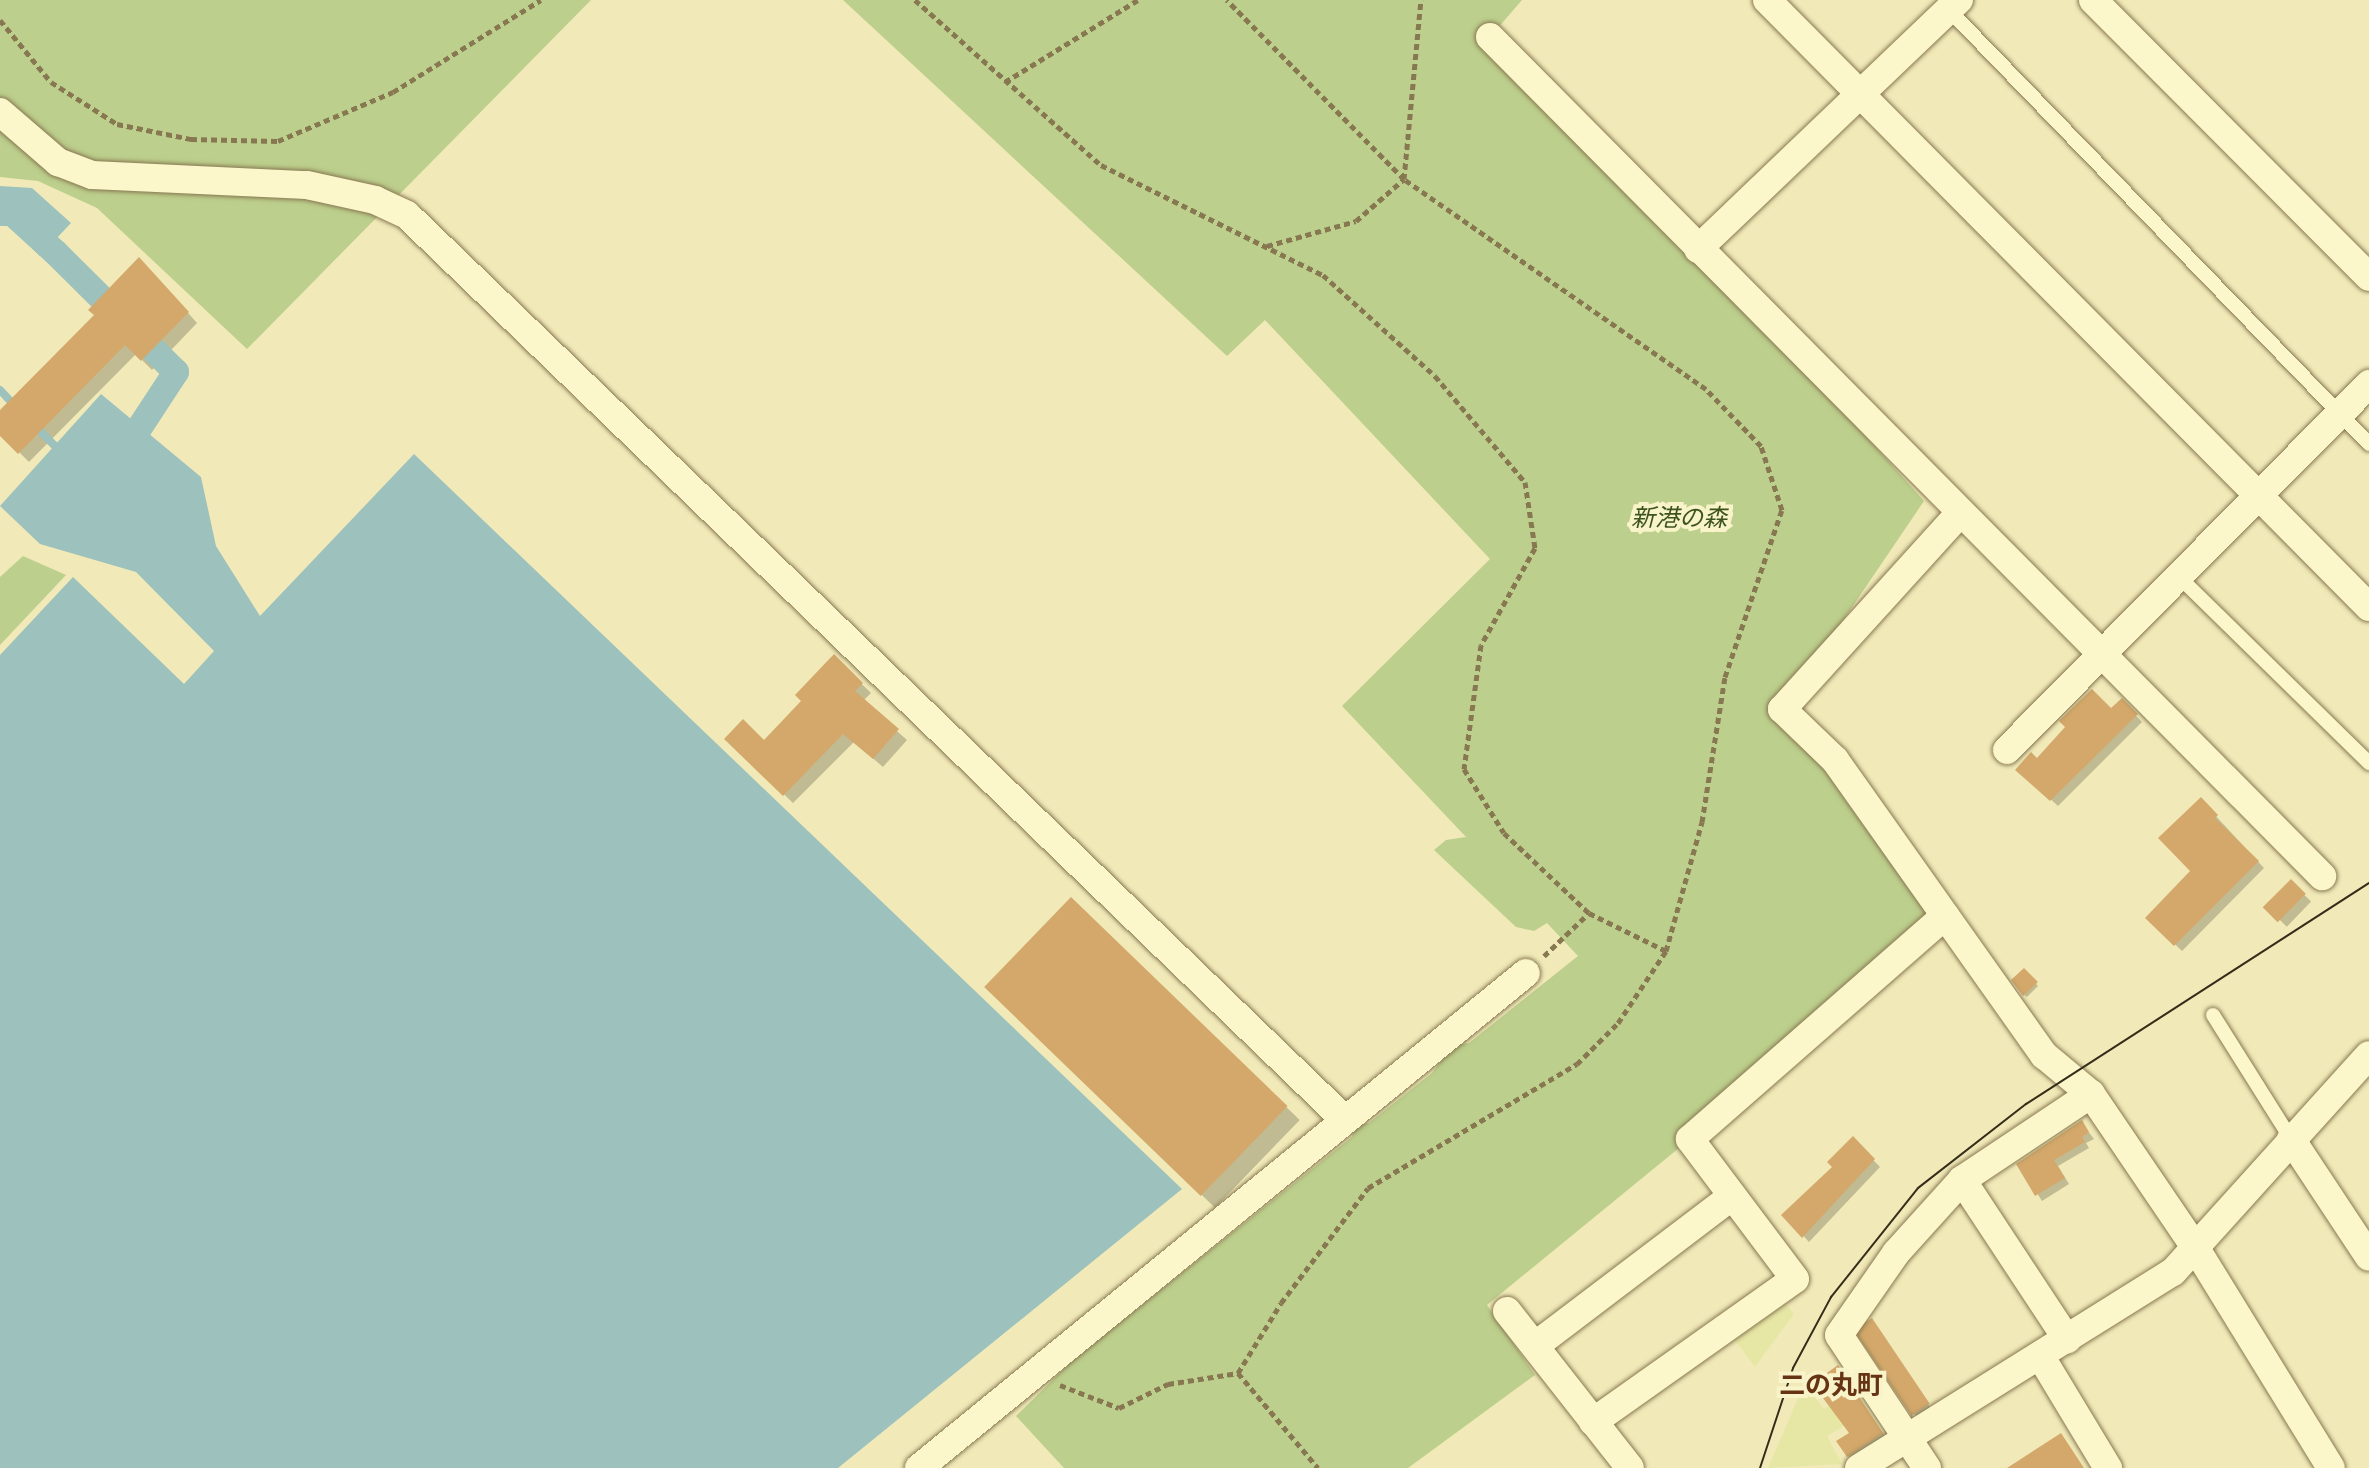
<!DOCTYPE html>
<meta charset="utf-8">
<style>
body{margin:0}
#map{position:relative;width:2369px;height:1468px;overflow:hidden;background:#f1eab8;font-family:"IBM Plex Serif","Noto Sans JP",serif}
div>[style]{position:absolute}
.farmland>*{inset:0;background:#e7e7a5}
.green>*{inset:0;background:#bccf8c}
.water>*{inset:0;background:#9dc1bc}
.shadow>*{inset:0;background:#0003;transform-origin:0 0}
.stream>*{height:8px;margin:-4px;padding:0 4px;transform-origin:4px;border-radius:4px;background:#9dc1bc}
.canal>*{height:26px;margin:-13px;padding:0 13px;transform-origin:13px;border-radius:13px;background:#9dc1bc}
.building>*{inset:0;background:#d3a86a;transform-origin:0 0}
.path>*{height:5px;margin-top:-2.5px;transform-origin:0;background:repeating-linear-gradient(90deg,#887852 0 6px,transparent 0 10px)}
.roads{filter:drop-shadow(0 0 2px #887852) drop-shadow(0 0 2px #887852)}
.lane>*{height:14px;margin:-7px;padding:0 7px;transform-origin:7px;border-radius:7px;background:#fcf6cb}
.street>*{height:28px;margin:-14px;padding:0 14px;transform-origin:14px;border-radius:14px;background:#fcf6cb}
.tram>*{height:2px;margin:-1px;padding:0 1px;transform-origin:1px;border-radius:1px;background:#352c19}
span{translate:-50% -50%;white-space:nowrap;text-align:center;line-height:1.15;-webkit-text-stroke:8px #f8f3c8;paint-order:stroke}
.park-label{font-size:24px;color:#3d541d;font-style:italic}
.neighbourhood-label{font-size:26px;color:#663414;font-weight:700}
</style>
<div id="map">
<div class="farmland">
<div style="clip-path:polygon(1785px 1303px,1794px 1314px,1755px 1367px,1734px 1339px)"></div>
<div style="clip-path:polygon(1804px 1384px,1824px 1409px,1850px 1391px,1864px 1414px,1827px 1436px,1842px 1464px,1768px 1468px)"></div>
</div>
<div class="green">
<div style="clip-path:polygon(0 0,591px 0,247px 349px,97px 208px,38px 181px,0 177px)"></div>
<div style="clip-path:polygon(843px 0,1522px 0,1490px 37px,1698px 249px,1924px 501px,1783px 709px,1945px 916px,1690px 1139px,1487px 1305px,1535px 1375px,1408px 1468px,1064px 1468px,1016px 1416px,1072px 1361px,1352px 1137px,1355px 1125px,1369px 1123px,1432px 1073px,1453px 1045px,1469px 1043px,1578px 956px,1547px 923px,1534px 931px,1516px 927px,1434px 850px,1446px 840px,1466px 837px,1342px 706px,1490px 559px,1265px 320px,1227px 356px)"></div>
<div style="clip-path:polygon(23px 556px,66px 575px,0 645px,0 577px)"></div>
</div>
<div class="water">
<div style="clip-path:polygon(0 186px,32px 188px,71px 223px,40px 256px,9px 226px,0 226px)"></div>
<div style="clip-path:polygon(101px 394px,201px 477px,216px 546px,260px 616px,414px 454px,1182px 1189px,838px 1468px,0 1468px,0 655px,73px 577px,184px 684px,214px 651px,136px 572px,40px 544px,0 506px)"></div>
</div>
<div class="shadow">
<div style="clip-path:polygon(149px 269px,197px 323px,152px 370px,136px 354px,29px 462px,0 433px,0 413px)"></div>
<div style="clip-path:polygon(834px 657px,871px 693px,863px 701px,907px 740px,883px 767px,854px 742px,793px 803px,727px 739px,764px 743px,804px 701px)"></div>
<div style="clip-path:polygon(2122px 701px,2142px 722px,2058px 806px,2018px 769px,2038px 760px,2068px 727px,2111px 711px)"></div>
<div style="clip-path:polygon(2201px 800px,2264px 868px,2182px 951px,2148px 918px,2193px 871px)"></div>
<div style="left:2291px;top:882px;width:28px;height:35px;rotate:44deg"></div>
<div style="left:1071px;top:899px;width:318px;height:122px;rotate:44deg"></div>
<div style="clip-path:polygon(2024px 970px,2038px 986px,2027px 997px,2024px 995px)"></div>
<div style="clip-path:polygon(2082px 1123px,2094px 1139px,2086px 1143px,2089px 1148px,2058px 1166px,2069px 1184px,2042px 1201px,2019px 1165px)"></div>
<div style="clip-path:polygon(1853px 1139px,1880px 1167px,1809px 1242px,1784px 1215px,1835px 1167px)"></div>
<div style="clip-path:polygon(1876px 1325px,1932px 1410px,1918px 1418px,1914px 1414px)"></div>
<div style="clip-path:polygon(1838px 1367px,1886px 1438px,1853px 1460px,1848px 1456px,1851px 1433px)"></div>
</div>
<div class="stream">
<div style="left:0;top:390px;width:23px;rotate:47deg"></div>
<div style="left:34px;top:425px;width:38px;rotate:45deg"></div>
</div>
<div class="canal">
<div style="left:0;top:213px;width:11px;rotate:-5deg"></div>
<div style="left:11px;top:212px;width:61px;rotate:42.3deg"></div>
<div style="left:56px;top:253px;width:169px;rotate:44.8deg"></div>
<div style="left:176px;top:372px;width:100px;rotate:123.2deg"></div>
</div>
<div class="building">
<div style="clip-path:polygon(139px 257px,189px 312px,141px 361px,125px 345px,18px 454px,0 436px,0 410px,94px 315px,88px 310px)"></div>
<div style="clip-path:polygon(834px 654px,863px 683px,855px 691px,899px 729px,873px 759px,843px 734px,783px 796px,724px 739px,743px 719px,764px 740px,801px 701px,795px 695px)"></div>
<div style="clip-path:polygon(2092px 689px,2111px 708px,2122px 698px,2138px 714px,2050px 801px,2015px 770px,2031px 752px,2037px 758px,2065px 727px,2059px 721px)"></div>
<div style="clip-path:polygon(2201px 797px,2218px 815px,2215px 818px,2259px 861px,2174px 946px,2145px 918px,2190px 871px,2158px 838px)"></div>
<div style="left:2291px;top:879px;width:21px;height:40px;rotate:45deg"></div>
<div style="left:1071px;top:897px;width:301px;height:125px;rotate:44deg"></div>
<div style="clip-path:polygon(2024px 968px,2038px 982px,2023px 996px,2011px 980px)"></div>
<div style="clip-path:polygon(2082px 1120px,2089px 1132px,2082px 1137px,2085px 1142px,2054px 1160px,2065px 1178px,2035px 1196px,2016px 1164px)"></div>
<div style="clip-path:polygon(1853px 1136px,1875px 1159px,1802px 1238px,1781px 1215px,1832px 1167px,1827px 1162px)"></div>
<div style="left:1872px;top:1318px;width:103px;height:22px;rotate:56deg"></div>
<div style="clip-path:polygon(1838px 1365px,1883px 1433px,1847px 1457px,1836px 1441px,1849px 1433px,1817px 1390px,1822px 1386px,1817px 1380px)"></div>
<div style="clip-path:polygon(2061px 1433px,2084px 1468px,2007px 1468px)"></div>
</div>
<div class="path">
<div style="left:915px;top:0;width:249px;rotate:41.6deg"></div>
<div style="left:1101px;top:165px;width:248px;rotate:26.4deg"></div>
<div style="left:1323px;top:275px;width:151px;rotate:42deg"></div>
<div style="left:1435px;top:376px;width:139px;rotate:49.7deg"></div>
<div style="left:1525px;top:482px;width:67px;rotate:81.4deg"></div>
<div style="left:1535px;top:548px;width:111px;rotate:119.1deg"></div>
<div style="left:1481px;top:645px;width:125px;rotate:97.8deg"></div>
<div style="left:1464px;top:769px;width:75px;rotate:58deg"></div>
<div style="left:1504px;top:833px;width:117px;rotate:43.3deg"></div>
<div style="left:1589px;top:913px;width:86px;rotate:26.3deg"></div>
<div style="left:0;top:20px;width:80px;rotate:50.6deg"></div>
<div style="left:51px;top:82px;width:78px;rotate:32.5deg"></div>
<div style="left:117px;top:124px;width:76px;rotate:11.5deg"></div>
<div style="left:191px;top:139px;width:87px;rotate:1.3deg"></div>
<div style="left:278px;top:141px;width:125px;rotate:-23.1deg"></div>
<div style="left:393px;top:92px;width:174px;rotate:-31.9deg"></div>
<div style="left:1005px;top:82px;width:156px;rotate:-31.7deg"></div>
<div style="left:1267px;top:246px;width:92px;rotate:-15.7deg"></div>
<div style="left:1356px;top:221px;width:64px;rotate:-41.2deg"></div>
<div style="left:1404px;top:179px;width:180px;rotate:-84.6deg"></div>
<div style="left:1544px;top:956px;width:62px;rotate:-43.7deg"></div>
<div style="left:1238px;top:1373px;width:124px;rotate:49.9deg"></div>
<div style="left:1060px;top:1385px;width:63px;rotate:21.3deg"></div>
<div style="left:1119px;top:1408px;width:55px;rotate:-26.1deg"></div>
<div style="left:1168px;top:1384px;width:71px;rotate:-8.9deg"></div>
<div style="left:1238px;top:1373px;width:82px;rotate:-58.4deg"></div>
<div style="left:1281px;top:1303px;width:144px;rotate:-52.9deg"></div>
<div style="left:1368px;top:1188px;width:243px;rotate:-30.7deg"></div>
<div style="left:1577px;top:1064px;width:58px;rotate:-45deg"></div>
<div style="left:1618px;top:1023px;width:87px;rotate:-56.3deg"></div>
<div style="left:1666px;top:951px;width:134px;rotate:-74.4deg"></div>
<div style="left:1702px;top:822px;width:147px;rotate:-81deg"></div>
<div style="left:1725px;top:677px;width:176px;rotate:-71.2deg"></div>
<div style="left:1782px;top:510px;width:67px;rotate:-108.2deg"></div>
<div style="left:1761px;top:446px;width:79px;rotate:-134deg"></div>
<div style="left:1706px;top:389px;width:368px;rotate:-145.2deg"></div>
<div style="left:1404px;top:179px;width:252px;rotate:-134.7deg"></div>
</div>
<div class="roads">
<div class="lane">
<div style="left:1949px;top:10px;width:604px;rotate:45.94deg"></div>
<div style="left:2177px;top:575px;width:269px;rotate:44.4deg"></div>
<div style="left:2213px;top:1015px;width:146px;rotate:57.8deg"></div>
</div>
<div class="street">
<div style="left:1767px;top:0;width:855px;rotate:45.24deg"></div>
<div style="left:2093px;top:0;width:391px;rotate:45.1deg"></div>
<div style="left:1490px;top:37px;width:1182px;rotate:45.24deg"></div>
<div style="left:0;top:112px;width:77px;rotate:40.8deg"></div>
<div style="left:58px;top:162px;width:36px;rotate:21deg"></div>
<div style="left:92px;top:175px;width:215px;rotate:2.7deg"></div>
<div style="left:307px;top:185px;width:70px;rotate:12.4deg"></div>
<div style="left:375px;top:200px;width:35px;rotate:25deg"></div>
<div style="left:407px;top:215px;width:1303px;rotate:43.97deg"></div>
<div style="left:1698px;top:249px;width:361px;rotate:-43.7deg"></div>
<div style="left:1960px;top:513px;width:265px;rotate:132.2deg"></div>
<div style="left:1782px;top:709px;width:74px;rotate:43.9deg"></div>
<div style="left:1835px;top:760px;width:362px;rotate:54.7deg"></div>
<div style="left:2044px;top:1055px;width:61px;rotate:39.7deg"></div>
<div style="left:2091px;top:1094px;width:185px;rotate:55.8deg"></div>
<div style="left:2195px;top:1247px;width:259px;rotate:58.4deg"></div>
<div style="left:2007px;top:750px;width:515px;rotate:-45.31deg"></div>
<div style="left:2291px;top:1139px;width:141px;rotate:56.5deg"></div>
<div style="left:1962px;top:1180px;width:191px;rotate:56.6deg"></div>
<div style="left:1507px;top:1311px;width:199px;rotate:51.9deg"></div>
<div style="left:1536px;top:1345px;width:245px;rotate:-37.2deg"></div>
<div style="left:2041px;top:1357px;width:130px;rotate:58.9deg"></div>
<div style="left:1593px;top:1422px;width:247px;rotate:-35.3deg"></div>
<div style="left:1795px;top:1279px;width:175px;rotate:-126.9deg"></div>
<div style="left:1690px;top:1139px;width:339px;rotate:-41.2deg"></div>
<div style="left:919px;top:1468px;width:783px;rotate:-39.2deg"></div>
<div style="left:1859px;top:1468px;width:370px;rotate:-32deg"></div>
<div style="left:2173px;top:1272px;width:292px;rotate:-47.9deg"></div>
<div style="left:1927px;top:1468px;width:159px;rotate:-123.5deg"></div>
<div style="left:1839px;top:1335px;width:100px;rotate:-55.2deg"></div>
<div style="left:1896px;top:1253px;width:98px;rotate:-47.9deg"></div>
<div style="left:1962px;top:1180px;width:155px;rotate:-33.7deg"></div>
</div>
</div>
<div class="tram">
<div style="left:1760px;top:1468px;width:105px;rotate:-71.7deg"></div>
<div style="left:1793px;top:1368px;width:81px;rotate:-61.8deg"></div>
<div style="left:1831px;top:1297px;width:139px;rotate:-51.4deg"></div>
<div style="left:1918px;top:1188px;width:137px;rotate:-37.9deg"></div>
<div style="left:2026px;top:1104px;width:408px;rotate:-32.8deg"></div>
</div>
<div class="park-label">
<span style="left:1679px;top:518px">新港の森</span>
</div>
<div class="neighbourhood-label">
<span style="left:1831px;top:1385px">二の丸町</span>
</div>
</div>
